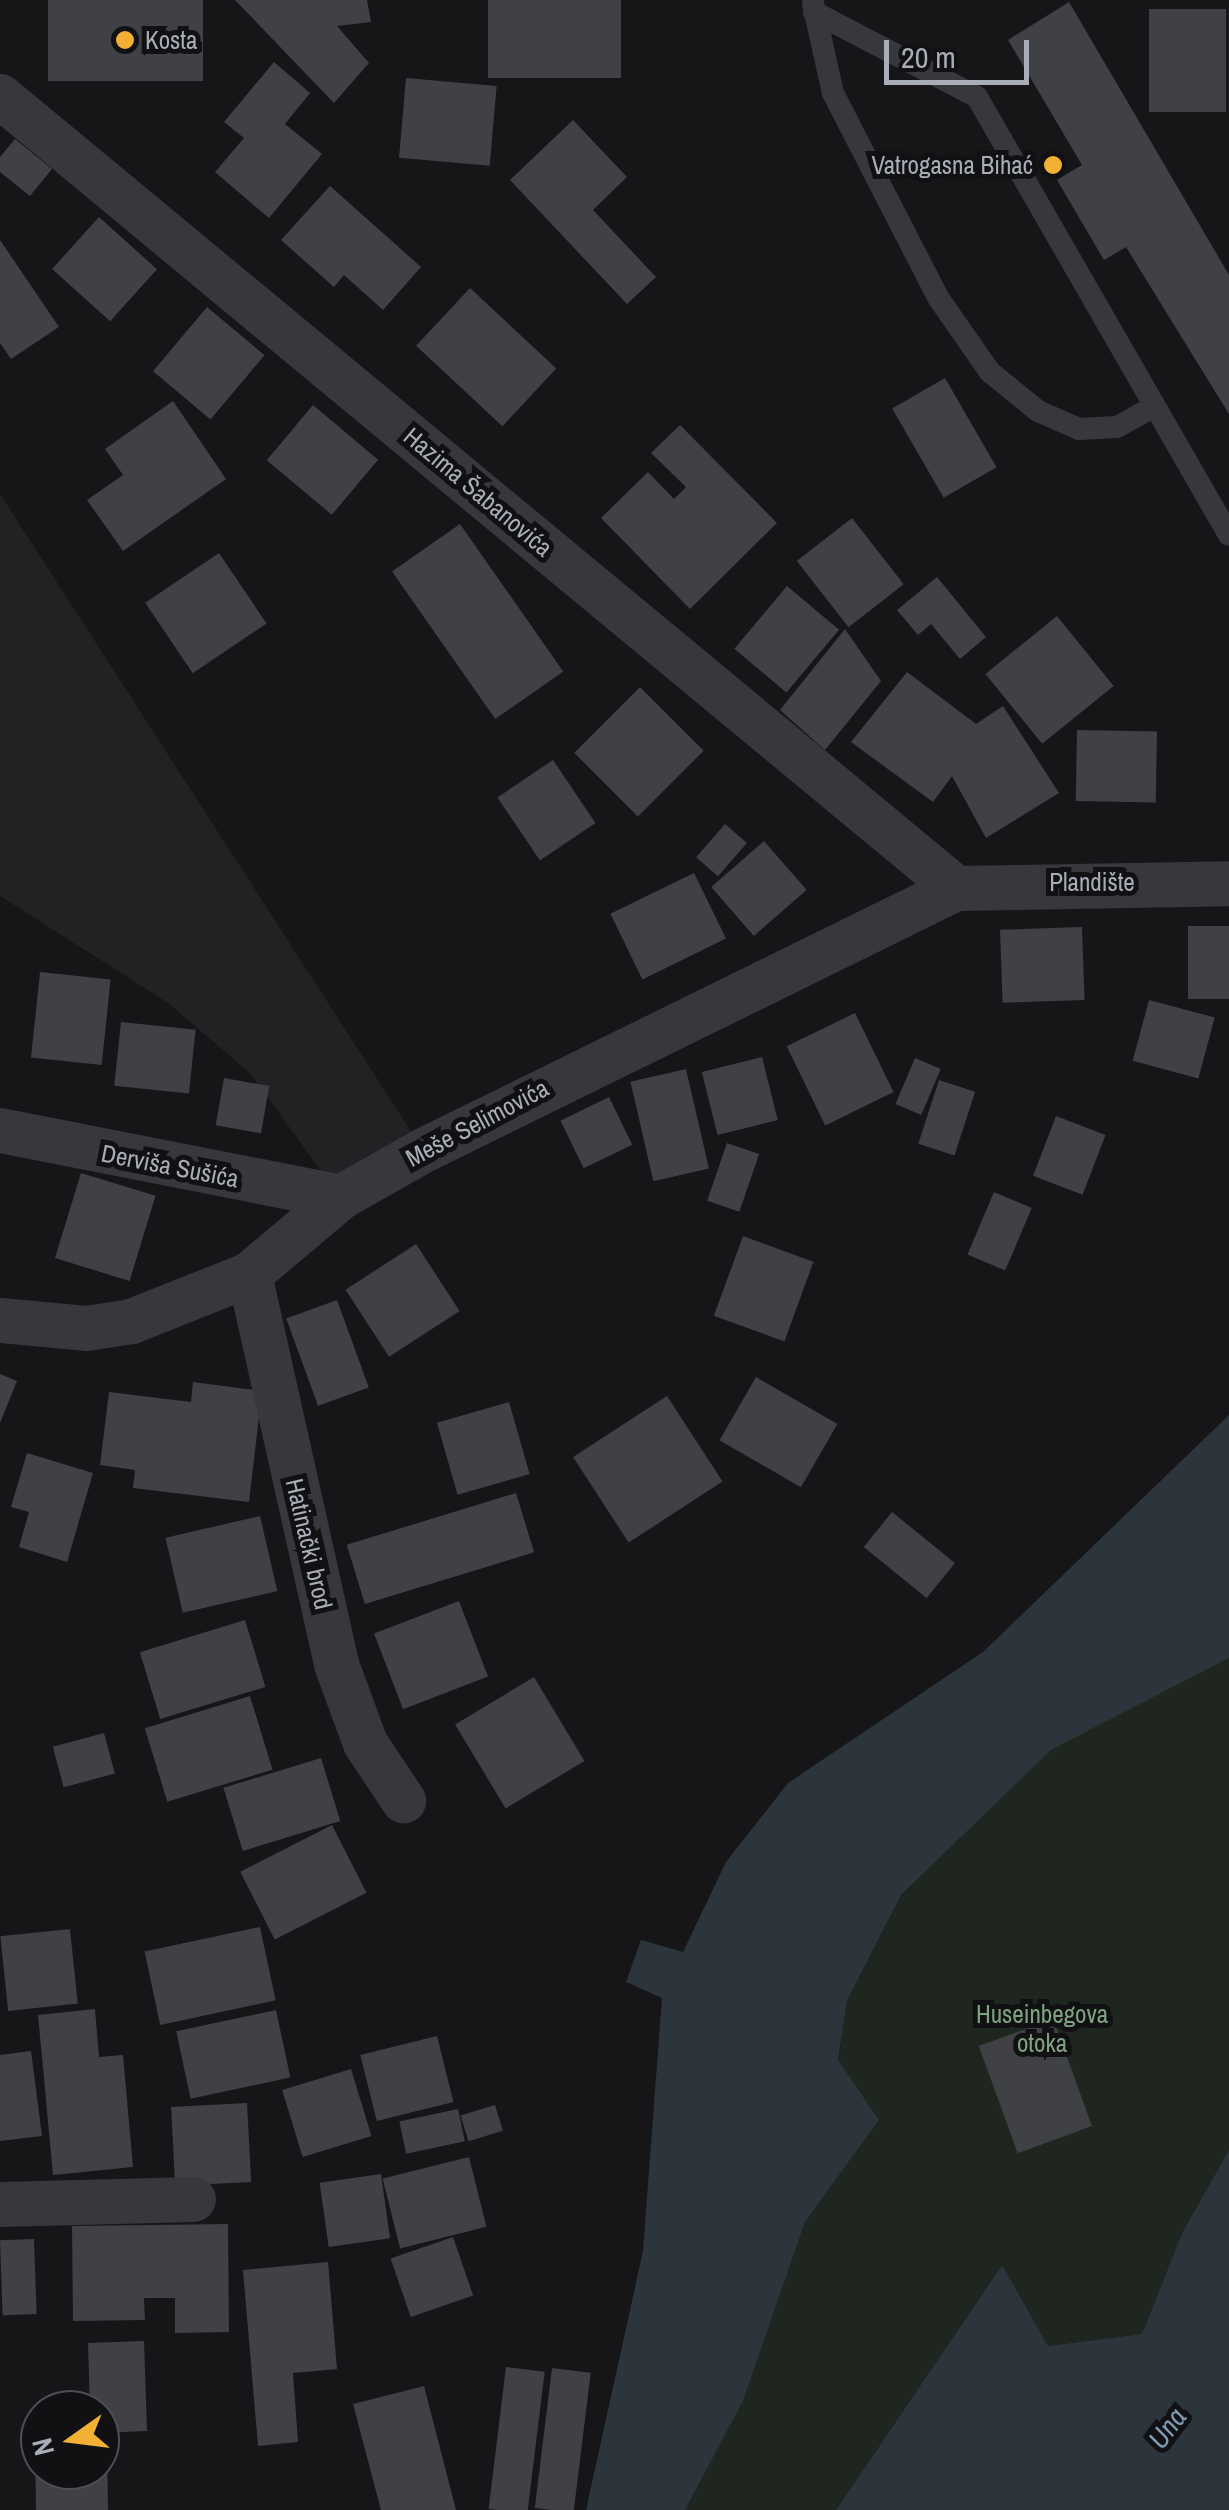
<!DOCTYPE html>
<meta charset="utf-8">
<style>
body{margin:0}
#map{position:relative;width:1229px;height:2510px;overflow:hidden;background:#161618;font-family:"Archivo Narrow",sans-serif}
div>[style]{position:absolute}
.built>*{inset:0;background:#222225}
.green>*{inset:0;background:#1e261f}
.water>*{inset:0;background:#2c353c}
.building>*{inset:0;background:#404145;transform-origin:0 0}
.service>*{height:22px;margin:-11px;padding:0 11px;transform-origin:11px;border-radius:11px;background:#37383d}
.minor>*{height:45px;margin:-22.5px;padding:0 22.5px;transform-origin:22.5px;border-radius:22.5px;background:#37383d}
.dots>*{width:28px;height:28px;translate:-50% -50%;box-sizing:border-box;border:5px solid #111113;border-radius:50%}
span{translate:-50% -50%;white-space:nowrap;text-align:center;line-height:1.15;-webkit-text-stroke:10px #111113;paint-order:stroke}
.poi-label{font-size:25px;color:#a8adb8}
.left{translate:0 -50%;text-align:left}
.right{translate:-100% -50%;text-align:right}
.street-label{font-size:25px;color:#a8adb8}
.park-label{font-size:25px;color:#7fa381}
.water-label{font-size:28px;color:#7f9bb3;font-style:italic}
.north{position:absolute;left:20px;top:2390px;width:100px;height:100px;box-sizing:border-box;background:#111113;border:2px solid #4d4f55;border-radius:50%;rotate:256deg;font-size:28px;font-weight:700;line-height:40px;text-align:center;color:#a8adb8}
.north::after{content:'';display:block;margin:auto;width:35px;height:45px;background:#f2b134;clip-path:polygon(50% 0,100% 100%,50% 72%,0 100%)}
.scale{position:absolute;left:884px;top:40px;width:145px;height:45px;box-sizing:border-box;border:5px solid #a8adb8;border-top:0;padding-left:12px;font-size:30px;line-height:35px;white-space:nowrap;color:#a8adb8;-webkit-text-stroke:8px #111113;paint-order:stroke}
</style>
<div id="map">
<div class="built">
<div style="clip-path:polygon(0 494px,423px 1150px,340px 1197px,250px 1073px,168px 1003px,0 896px)"></div>
</div>
<div class="green">
<div style="clip-path:polygon(1229px 1658px,1229px 2150px,1182px 2233px,1142px 2334px,1048px 2346px,1001px 2266px,836px 2510px,685px 2510px,743px 2401px,805px 2222px,879px 2120px,838px 2061px,847px 2001px,901px 1895px,1051px 1750px)"></div>
</div>
<div class="water">
<div style="clip-path:polygon(1229px 1415px,1229px 1658px,1051px 1750px,901px 1895px,847px 2001px,838px 2060px,879px 2120px,805px 2222px,743px 2401px,685px 2510px,586px 2510px,643px 2251px,662px 1998px,626px 1982px,641px 1940px,683px 1952px,726px 1862px,788px 1783px,983px 1652px)"></div>
<div style="clip-path:polygon(1229px 2150px,1229px 2510px,836px 2510px,1002px 2265px,1048px 2346px,1142px 2334px,1182px 2233px)"></div>
</div>
<div class="building">
<div style="left:48px;top:0;width:155px;height:81px"></div>
<div style="clip-path:polygon(235px 0,367px 0,371px 22px,337px 26px,369px 63px,334px 103px)"></div>
<div style="left:488px;top:0;width:133px;height:78px"></div>
<div style="clip-path:polygon(1069px 2px,1229px 275px,1229px 414px,1126px 247px,1104px 260px,1057px 180px,1082px 165px,1008px 40px)"></div>
<div style="left:1149px;top:9px;width:77px;height:103px"></div>
<div style="clip-path:polygon(274px 62px,310px 93px,285px 124px,322px 154px,269px 218px,215px 172px,244px 138px,224px 122px)"></div>
<div style="left:406px;top:78px;width:91px;height:80px;rotate:5deg"></div>
<div style="clip-path:polygon(573px 120px,627px 177px,593px 210px,656px 277px,627px 304px,510px 180px)"></div>
<div style="clip-path:polygon(15px 139px,52px 169px,30px 196px,0 172px,0 157px)"></div>
<div style="clip-path:polygon(330px 186px,421px 267px,383px 310px,344px 275px,334px 287px,281px 240px)"></div>
<div style="left:99px;top:217px;width:78px;height:70px;rotate:42deg"></div>
<div style="clip-path:polygon(0 240px,59px 327px,11px 359px,0 343px)"></div>
<div style="left:470px;top:288px;width:118px;height:79px;rotate:43deg"></div>
<div style="left:207px;top:307px;width:75px;height:84px;rotate:40deg"></div>
<div style="left:945px;top:378px;width:103px;height:61px;rotate:60deg"></div>
<div style="clip-path:polygon(173px 401px,226px 479px,123px 551px,87px 500px,123px 475px,105px 449px)"></div>
<div style="left:313px;top:405px;width:85px;height:72px;rotate:40deg"></div>
<div style="clip-path:polygon(680px 425px,777px 523px,690px 609px,601px 518px,648px 472px,674px 499px,686px 487px,651px 453px)"></div>
<div style="left:852px;top:518px;width:84px;height:70px;rotate:52deg"></div>
<div style="left:460px;top:524px;width:180px;height:83px;rotate:55deg"></div>
<div style="left:219px;top:553px;width:85px;height:89px;rotate:56deg"></div>
<div style="clip-path:polygon(937px 577px,986px 637px,960px 659px,931px 624px,918px 635px,897px 610px)"></div>
<div style="left:787px;top:586px;width:68px;height:82px;rotate:40deg"></div>
<div style="left:1057px;top:616px;width:90px;height:92px;rotate:51deg"></div>
<div style="clip-path:polygon(845px 629px,881px 681px,825px 750px,780px 710px)"></div>
<div style="clip-path:polygon(907px 672px,976px 724px,1003px 706px,1059px 793px,986px 838px,952px 776px,933px 802px,851px 742px)"></div>
<div style="left:640px;top:687px;width:90px;height:93px;rotate:45deg"></div>
<div style="left:1077px;top:730px;width:80px;height:71px;rotate:1deg"></div>
<div style="left:553px;top:760px;width:76px;height:67px;rotate:56deg"></div>
<div style="left:725px;top:824px;width:29px;height:44px;rotate:41deg"></div>
<div style="left:764px;top:841px;width:65px;height:70px;rotate:49deg"></div>
<div style="left:694px;top:873px;width:73px;height:93px;rotate:64deg"></div>
<div style="left:1229px;top:926px;width:73px;height:41px;rotate:90deg"></div>
<div style="left:1082px;top:927px;width:73px;height:82px;rotate:88deg"></div>
<div style="left:40px;top:972px;width:71px;height:86px;rotate:6deg"></div>
<div style="left:1149px;top:1000px;width:68px;height:63px;rotate:15deg"></div>
<div style="left:855px;top:1013px;width:88px;height:76px;rotate:64deg"></div>
<div style="left:121px;top:1022px;width:75px;height:64px;rotate:6deg"></div>
<div style="left:762px;top:1057px;width:65px;height:62px;rotate:76deg"></div>
<div style="left:915px;top:1058px;width:28px;height:50px;rotate:23deg"></div>
<div style="left:686px;top:1069px;width:102px;height:57px;rotate:77deg"></div>
<div style="left:224px;top:1078px;width:46px;height:48px;rotate:10deg"></div>
<div style="left:939px;top:1080px;width:38px;height:67px;rotate:18deg"></div>
<div style="left:609px;top:1097px;width:53px;height:54px;rotate:64deg"></div>
<div style="left:1056px;top:1116px;width:53px;height:64px;rotate:21deg"></div>
<div style="left:727px;top:1143px;width:34px;height:61px;rotate:19deg"></div>
<div style="left:81px;top:1173px;width:78px;height:89px;rotate:17deg"></div>
<div style="left:994px;top:1192px;width:41px;height:68px;rotate:23deg"></div>
<div style="left:743px;top:1236px;width:75px;height:85px;rotate:20deg"></div>
<div style="left:416px;top:1244px;width:80px;height:84px;rotate:57deg"></div>
<div style="left:337px;top:1300px;width:93px;height:54px;rotate:70deg"></div>
<div style="clip-path:polygon(0 1374px,17px 1381px,0 1423px)"></div>
<div style="left:756px;top:1377px;width:94px;height:73px;rotate:30deg"></div>
<div style="clip-path:polygon(193px 1382px,262px 1391px,249px 1502px,133px 1488px,135px 1470px,100px 1465px,109px 1392px,191px 1402px)"></div>
<div style="left:667px;top:1396px;width:102px;height:112px;rotate:57deg"></div>
<div style="left:509px;top:1402px;width:75px;height:75px;rotate:74deg"></div>
<div style="clip-path:polygon(27px 1453px,93px 1473px,67px 1562px,19px 1547px,29px 1512px,11px 1507px)"></div>
<div style="left:516px;top:1493px;width:62px;height:177px;rotate:73deg"></div>
<div style="left:892px;top:1512px;width:81px;height:45px;rotate:39deg"></div>
<div style="left:260px;top:1516px;width:77px;height:97px;rotate:77deg"></div>
<div style="left:459px;top:1601px;width:81px;height:91px;rotate:69deg"></div>
<div style="left:245px;top:1620px;width:70px;height:110px;rotate:73deg"></div>
<div style="left:534px;top:1677px;width:98px;height:92px;rotate:59deg"></div>
<div style="left:250px;top:1696px;width:77px;height:110px;rotate:73deg"></div>
<div style="left:104px;top:1733px;width:42px;height:53px;rotate:75deg"></div>
<div style="left:321px;top:1758px;width:66px;height:102px;rotate:73deg"></div>
<div style="left:332px;top:1825px;width:76px;height:103px;rotate:63deg"></div>
<div style="left:260px;top:1927px;width:75px;height:118px;rotate:78deg"></div>
<div style="left:70px;top:1929px;width:75px;height:70px;rotate:84deg"></div>
<div style="clip-path:polygon(95px 2009px,99px 2057px,123px 2055px,133px 2167px,53px 2175px,38px 2015px)"></div>
<div style="left:276px;top:2010px;width:69px;height:102px;rotate:78deg"></div>
<div style="left:1053px;top:2019px;width:114px;height:79px;rotate:70deg"></div>
<div style="left:437px;top:2036px;width:68px;height:79px;rotate:76deg"></div>
<div style="clip-path:polygon(31px 2051px,42px 2136px,0 2141px,0 2055px)"></div>
<div style="left:351px;top:2069px;width:70px;height:72px;rotate:73deg"></div>
<div style="left:247px;top:2103px;width:79px;height:76px;rotate:87deg"></div>
<div style="left:495px;top:2105px;width:27px;height:36px;rotate:73deg"></div>
<div style="left:458px;top:2109px;width:33px;height:60px;rotate:78deg"></div>
<div style="left:469px;top:2157px;width:72px;height:89px;rotate:76deg"></div>
<div style="left:381px;top:2174px;width:65px;height:62px;rotate:82deg"></div>
<div style="clip-path:polygon(228px 2224px,229px 2332px,175px 2333px,175px 2298px,144px 2298px,145px 2320px,73px 2321px,72px 2226px)"></div>
<div style="left:453px;top:2237px;width:62px;height:66px;rotate:71deg"></div>
<div style="left:34px;top:2239px;width:75px;height:34px;rotate:88deg"></div>
<div style="clip-path:polygon(328px 2262px,337px 2369px,293px 2373px,298px 2442px,258px 2446px,243px 2270px)"></div>
<div style="clip-path:polygon(144px 2341px,147px 2431px,100px 2433px,100px 2410px,90px 2410px,88px 2343px)"></div>
<div style="left:506px;top:2367px;width:39px;height:143px;rotate:7deg"></div>
<div style="left:552px;top:2368px;width:39px;height:141px;rotate:7deg"></div>
<div style="clip-path:polygon(424px 2386px,456px 2510px,381px 2510px,353px 2404px)"></div>
<div style="clip-path:polygon(100px 2444px,107px 2444px,108px 2510px,36px 2510px,35px 2445px,40px 2445px,40px 2470px,100px 2470px)"></div>
</div>
<div class="service">
<div style="left:813px;top:3px;width:92px;rotate:77.5deg"></div>
<div style="left:833px;top:93px;width:232px;rotate:62.8deg"></div>
<div style="left:939px;top:299px;width:89px;rotate:55.1deg"></div>
<div style="left:990px;top:372px;width:62px;rotate:39.1deg"></div>
<div style="left:1038px;top:411px;width:45px;rotate:23.7deg"></div>
<div style="left:1079px;top:429px;width:38px;rotate:-3deg"></div>
<div style="left:1117px;top:427px;width:41px;rotate:-29.1deg"></div>
<div style="left:814px;top:12px;width:184px;rotate:27.5deg"></div>
<div style="left:977px;top:97px;width:505px;rotate:60.09deg"></div>
</div>
<div class="minor">
<div style="left:0;top:96px;width:1241px;rotate:39.64deg"></div>
<div style="left:0;top:1130px;width:347px;rotate:11.1deg"></div>
<div style="left:249px;top:1274px;width:400px;rotate:77.4deg"></div>
<div style="left:336px;top:1664px;width:84px;rotate:69.8deg"></div>
<div style="left:365px;top:1743px;width:69px;rotate:56.3deg"></div>
<div style="left:0;top:1320px;width:86px;rotate:5.3deg"></div>
<div style="left:86px;top:1328px;width:46px;rotate:-8.8deg"></div>
<div style="left:131px;top:1321px;width:127px;rotate:-21.7deg"></div>
<div style="left:249px;top:1274px;width:119px;rotate:-40.2deg"></div>
<div style="left:340px;top:1197px;width:95px;rotate:-29.5deg"></div>
<div style="left:423px;top:1150px;width:594px;rotate:-26.18deg"></div>
<div style="left:956px;top:888px;width:273px;rotate:-1deg"></div>
<div style="left:0;top:2204px;width:193px;rotate:-1.5deg"></div>
</div>
<div class="dots">
<div style="left:125px;top:40px;background:#f2b134"></div>
<div style="left:1053px;top:165px;background:#f2b134"></div>
</div>
<div class="poi-label">
<span class="left" style="left:145px;top:40px">Kosta</span>
<span class="right" style="left:1033px;top:165px">Vatrogasna Bihać</span>
</div>
<div class="street-label">
<span style="left:478px;top:492px;rotate:40deg">Hazima Šabanovića</span>
<span style="left:1092px;top:882px">Plandište</span>
<span style="left:477px;top:1123px;rotate:-28deg">Meše Selimovića</span>
<span style="left:170px;top:1166px;rotate:11deg">Derviša Sušića</span>
<span style="left:309px;top:1544px;rotate:77deg">Hatinački brod</span>
</div>
<div class="park-label">
<span style="left:1042px;top:2029px">Huseinbegova<br>otoka</span>
</div>
<div class="water-label">
<span style="left:1167px;top:2428px;rotate:-53deg">Una</span>
</div>
<div class="north">N</div>
<div class="scale">20 m</div>
</div>
